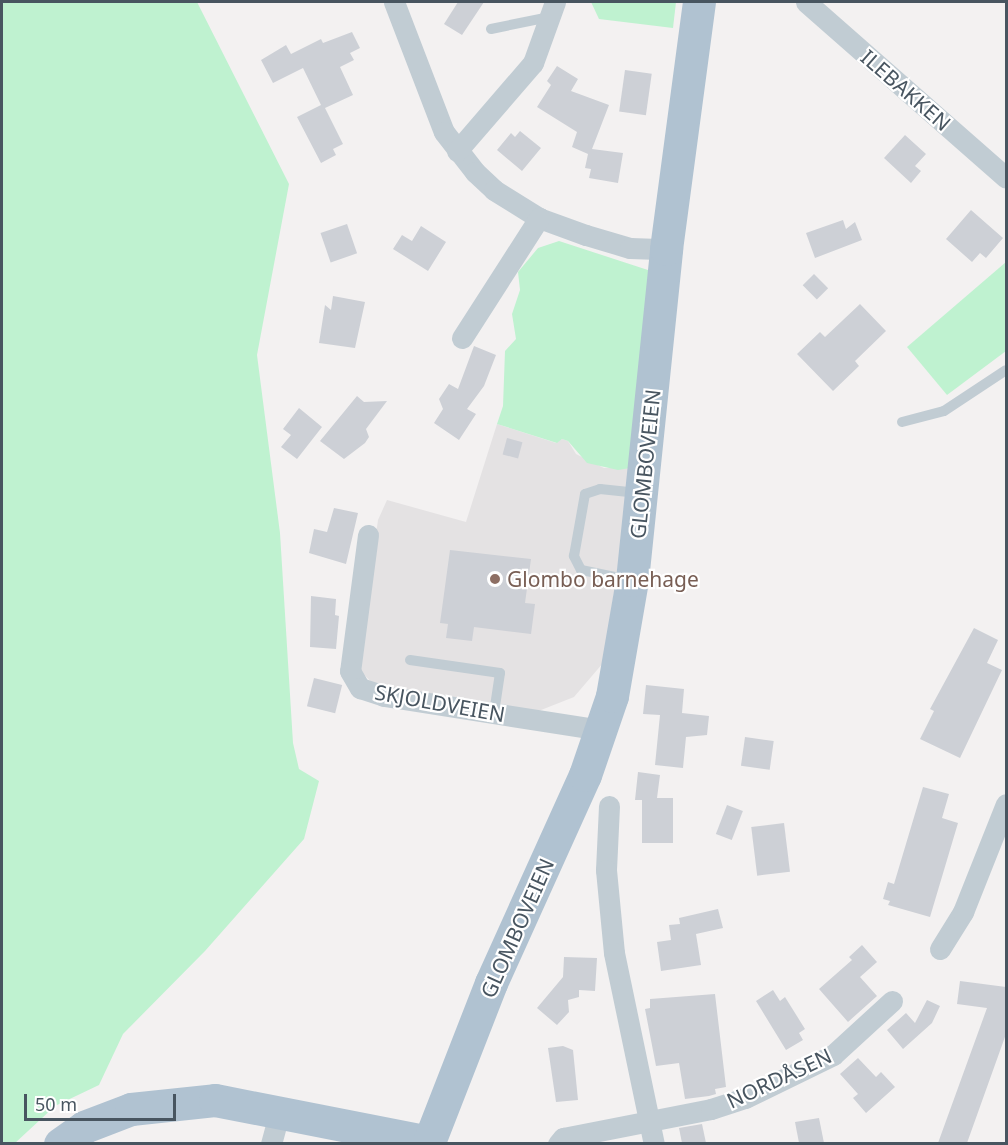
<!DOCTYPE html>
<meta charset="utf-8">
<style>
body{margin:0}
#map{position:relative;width:1008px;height:1145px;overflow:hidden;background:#f3f1f1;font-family:"Noto Sans",sans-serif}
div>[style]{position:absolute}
.education>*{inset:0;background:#e4e2e3}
.green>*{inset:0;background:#bff2d0}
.building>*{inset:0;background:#cdd0d6;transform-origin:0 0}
.lane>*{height:10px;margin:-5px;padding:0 5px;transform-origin:5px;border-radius:5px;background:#c1ccd3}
.street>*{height:21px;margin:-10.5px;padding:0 10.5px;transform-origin:10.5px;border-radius:10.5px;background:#c1ccd3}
.primary>*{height:33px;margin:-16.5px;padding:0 16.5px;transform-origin:16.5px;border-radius:16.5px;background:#b0c2d1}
.dots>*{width:16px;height:16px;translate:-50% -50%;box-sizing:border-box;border:3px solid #fff;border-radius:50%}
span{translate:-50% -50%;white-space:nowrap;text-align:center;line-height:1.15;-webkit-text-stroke:4.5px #fff;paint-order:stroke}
.street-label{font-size:21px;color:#485560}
.education-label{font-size:21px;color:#785e54}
.left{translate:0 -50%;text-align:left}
.frame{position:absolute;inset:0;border:3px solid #485560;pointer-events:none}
.scale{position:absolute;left:24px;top:1094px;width:152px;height:27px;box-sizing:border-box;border:3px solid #485560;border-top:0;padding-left:8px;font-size:18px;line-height:21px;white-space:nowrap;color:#485560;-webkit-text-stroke:4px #fff;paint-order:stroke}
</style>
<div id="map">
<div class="education">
<div style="clip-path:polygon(497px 424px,556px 443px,562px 439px,568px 441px,576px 454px,604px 468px,630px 468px,632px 477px,603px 663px,574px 697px,536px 712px,373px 684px,357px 667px,378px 520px,387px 500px,466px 522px)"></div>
</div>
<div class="green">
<div style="clip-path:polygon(2px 2px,197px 2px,289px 184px,257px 355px,280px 533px,293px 743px,299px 769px,319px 781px,304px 839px,205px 951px,123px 1034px,99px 1085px,55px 1106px,14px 1144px,2px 1143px)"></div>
<div style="clip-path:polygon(591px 2px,676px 2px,673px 28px,599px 19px)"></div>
<div style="clip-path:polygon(559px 241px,651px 271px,630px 468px,618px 470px,587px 463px,568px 441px,562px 439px,557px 443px,497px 424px,503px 406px,505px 351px,516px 339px,512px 314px,520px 290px,518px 272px,538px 248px)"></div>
<div style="clip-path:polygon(1006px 262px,1006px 351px,947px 395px,907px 347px)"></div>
</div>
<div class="building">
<div style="clip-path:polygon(458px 2px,484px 2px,462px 35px,444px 24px)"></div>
<div style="clip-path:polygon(352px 32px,360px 48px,350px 53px,354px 60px,340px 67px,353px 95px,325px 108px,343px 144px,333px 149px,336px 155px,321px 163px,297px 117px,321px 105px,303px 68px,273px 83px,261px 60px,286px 45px,291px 54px,321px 39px,323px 43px)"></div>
<div style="clip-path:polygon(557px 66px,578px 79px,571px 91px,609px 105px,592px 149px,623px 153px,618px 183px,589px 178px,591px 169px,585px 168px,588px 154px,572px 147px,577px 132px,537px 107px,551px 85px,547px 81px)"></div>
<div style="left:625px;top:70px;width:27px;height:42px;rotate:8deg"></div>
<div style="clip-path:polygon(520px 131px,541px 148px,522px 171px,497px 150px,511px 133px,515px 137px)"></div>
<div style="clip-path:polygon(905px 135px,926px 154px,915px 166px,921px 171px,911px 183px,884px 158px)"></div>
<div style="clip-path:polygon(971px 210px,1003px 238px,986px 258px,980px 253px,972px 262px,946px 239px)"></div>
<div style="clip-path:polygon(843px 220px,846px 229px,855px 222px,862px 240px,815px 258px,806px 233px)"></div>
<div style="left:347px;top:224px;width:31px;height:28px;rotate:71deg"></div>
<div style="clip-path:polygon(421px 226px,446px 242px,428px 271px,393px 249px,402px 235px,412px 241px)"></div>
<div style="left:814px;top:274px;width:20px;height:16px;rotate:45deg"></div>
<div style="clip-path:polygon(333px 296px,365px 302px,355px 348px,319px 343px,325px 305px,331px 310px)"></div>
<div style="clip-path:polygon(860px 304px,886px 331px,855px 361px,859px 366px,833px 391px,797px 354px,820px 332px,825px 337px)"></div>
<div style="clip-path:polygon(474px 346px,496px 355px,484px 386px,467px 409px,476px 414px,459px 440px,434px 423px,443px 409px,439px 399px,449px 384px,458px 389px)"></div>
<div style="clip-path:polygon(357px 396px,364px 402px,387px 401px,366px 429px,369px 437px,365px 443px,344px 459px,320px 441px)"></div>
<div style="clip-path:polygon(299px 408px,322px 427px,297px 459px,281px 447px,291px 435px,283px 429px)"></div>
<div style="left:507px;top:438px;width:16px;height:17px;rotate:15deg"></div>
<div style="clip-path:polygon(334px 508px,358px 513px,346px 564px,309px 553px,314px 529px,327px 532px)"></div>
<div style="clip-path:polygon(450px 550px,531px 559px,525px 603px,535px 604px,531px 634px,474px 627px,472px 641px,446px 638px,448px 624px,440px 623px)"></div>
<div style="clip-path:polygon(311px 596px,336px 599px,335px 615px,339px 616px,336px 649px,310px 647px)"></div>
<div style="clip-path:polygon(974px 628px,998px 640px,987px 663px,1002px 670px,960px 758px,920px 739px,934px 711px,930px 709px)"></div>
<div style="left:314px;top:678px;width:29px;height:29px;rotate:14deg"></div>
<div style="clip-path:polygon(646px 685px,684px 689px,682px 713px,709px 716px,707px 735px,686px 737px,683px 768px,655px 765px,660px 715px,643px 714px)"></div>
<div style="left:745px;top:737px;width:29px;height:29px;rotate:8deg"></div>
<div style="clip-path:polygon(638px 772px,660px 775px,657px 798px,673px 798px,673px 843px,642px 843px,642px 800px,635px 800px)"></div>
<div style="clip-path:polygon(923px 787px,949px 794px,942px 818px,958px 823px,930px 917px,888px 905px,890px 901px,883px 899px,888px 882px,894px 884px)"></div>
<div style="left:727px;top:805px;width:17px;height:31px;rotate:21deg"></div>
<div style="left:784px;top:823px;width:49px;height:33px;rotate:83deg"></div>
<div style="clip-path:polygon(718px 909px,723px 928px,696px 934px,701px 965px,661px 971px,657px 942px,671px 940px,669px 925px,680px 924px,679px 918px)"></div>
<div style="clip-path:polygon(862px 945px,877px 962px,860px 977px,877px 996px,848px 1022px,819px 989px,852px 960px,849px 957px)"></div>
<div style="clip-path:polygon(564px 957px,597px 958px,595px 991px,579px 990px,579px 997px,568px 1000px,569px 1012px,557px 1025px,537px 1008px,563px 977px)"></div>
<div style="clip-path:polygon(960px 981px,1006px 987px,1006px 1034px,967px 1143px,938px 1143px,987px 1008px,957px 1004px)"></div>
<div style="clip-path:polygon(773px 990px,780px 1001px,785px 997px,805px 1029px,799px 1033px,803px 1040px,786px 1050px,756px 1001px)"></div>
<div style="clip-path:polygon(715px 994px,726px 1087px,715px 1089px,716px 1094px,709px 1096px,685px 1099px,679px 1063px,656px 1066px,645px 1009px,650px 1008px,650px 999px)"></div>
<div style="clip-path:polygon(927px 1000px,940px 1006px,932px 1023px,903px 1049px,887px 1030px,906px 1013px,915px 1023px)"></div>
<div style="clip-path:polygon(563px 1046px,573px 1050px,578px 1100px,556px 1102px,548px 1048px)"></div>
<div style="clip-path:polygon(858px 1058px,876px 1077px,881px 1072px,895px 1087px,866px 1113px,853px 1098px,858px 1094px,840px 1074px)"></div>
<div style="clip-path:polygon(819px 1118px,824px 1143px,799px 1143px,795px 1122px)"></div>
<div style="clip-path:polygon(702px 1124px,706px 1143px,682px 1143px,679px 1128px)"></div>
</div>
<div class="lane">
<div style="left:491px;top:29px;width:59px;rotate:-11.7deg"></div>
<div style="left:902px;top:422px;width:43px;rotate:-14.7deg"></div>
<div style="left:944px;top:411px;width:74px;rotate:-33.5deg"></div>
<div style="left:629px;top:580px;width:49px;rotate:-168.2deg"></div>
<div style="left:581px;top:570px;width:16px;rotate:-117deg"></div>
<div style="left:574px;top:556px;width:63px;rotate:-79.9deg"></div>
<div style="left:585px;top:494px;width:16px;rotate:-18deg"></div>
<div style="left:600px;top:489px;width:36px;rotate:6deg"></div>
<div style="left:410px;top:660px;width:91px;rotate:8.2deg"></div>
<div style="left:500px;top:673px;width:40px;rotate:98.5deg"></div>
</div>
<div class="street">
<div style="left:394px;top:2px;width:139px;rotate:69deg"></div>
<div style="left:444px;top:132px;width:51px;rotate:52.2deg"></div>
<div style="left:475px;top:172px;width:26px;rotate:43deg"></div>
<div style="left:494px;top:190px;width:53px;rotate:31.9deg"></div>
<div style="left:539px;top:218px;width:50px;rotate:19.9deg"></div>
<div style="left:586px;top:235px;width:46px;rotate:16.5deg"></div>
<div style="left:630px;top:248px;width:36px;rotate:2deg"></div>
<div style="left:806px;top:2px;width:266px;rotate:41.3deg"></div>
<div style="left:457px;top:151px;width:116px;rotate:-49.2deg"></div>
<div style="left:533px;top:63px;width:65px;rotate:-70.2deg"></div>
<div style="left:462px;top:338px;width:143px;rotate:-57.3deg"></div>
<div style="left:368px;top:535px;width:137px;rotate:97.5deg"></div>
<div style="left:350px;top:671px;width:20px;rotate:60deg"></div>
<div style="left:360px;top:688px;width:25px;rotate:18deg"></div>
<div style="left:384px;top:696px;width:221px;rotate:8.9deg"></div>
<div style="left:609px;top:806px;width:64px;rotate:92.7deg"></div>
<div style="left:606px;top:870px;width:83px;rotate:84.5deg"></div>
<div style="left:614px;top:953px;width:195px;rotate:78.2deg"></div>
<div style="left:940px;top:949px;width:44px;rotate:-58.1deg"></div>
<div style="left:963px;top:912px;width:116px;rotate:-68.3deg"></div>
<div style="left:271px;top:1144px;width:34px;rotate:-75deg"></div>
<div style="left:558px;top:1144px;width:8px;rotate:-50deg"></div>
<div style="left:563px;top:1138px;width:151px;rotate:-11.1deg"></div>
<div style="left:711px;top:1109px;width:36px;rotate:-18deg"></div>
<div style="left:745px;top:1098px;width:98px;rotate:-26deg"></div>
<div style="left:833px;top:1055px;width:80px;rotate:-42.5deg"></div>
</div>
<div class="primary">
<div style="left:60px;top:1144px;width:29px;rotate:-35deg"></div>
<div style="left:84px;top:1127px;width:50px;rotate:-21deg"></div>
<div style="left:131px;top:1109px;width:84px;rotate:-6.1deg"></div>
<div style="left:215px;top:1100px;width:218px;rotate:11.1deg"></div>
<div style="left:429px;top:1142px;width:171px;rotate:-68.7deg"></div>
<div style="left:491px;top:983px;width:228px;rotate:-65.7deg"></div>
<div style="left:585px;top:775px;width:83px;rotate:-71.1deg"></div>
<div style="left:612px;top:696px;width:118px;rotate:-80.2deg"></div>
<div style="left:632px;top:580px;width:333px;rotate:-84.1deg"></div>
<div style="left:666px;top:249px;width:249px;rotate:-82.4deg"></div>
</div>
<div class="dots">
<div style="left:495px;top:579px;background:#8d6e63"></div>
</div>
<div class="street-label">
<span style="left:906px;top:90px;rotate:41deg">ILEBAKKEN</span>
<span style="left:645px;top:464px;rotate:-84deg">GLOMBOVEIEN</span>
<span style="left:440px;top:703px;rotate:10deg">SKJOLDVEIEN</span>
<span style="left:517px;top:928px;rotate:-66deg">GLOMBOVEIEN</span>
<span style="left:779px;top:1078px;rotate:-25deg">NORDÅSEN</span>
</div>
<div class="education-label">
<span class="left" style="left:507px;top:579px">Glombo barnehage</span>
</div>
<div class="frame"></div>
<div class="scale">50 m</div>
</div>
